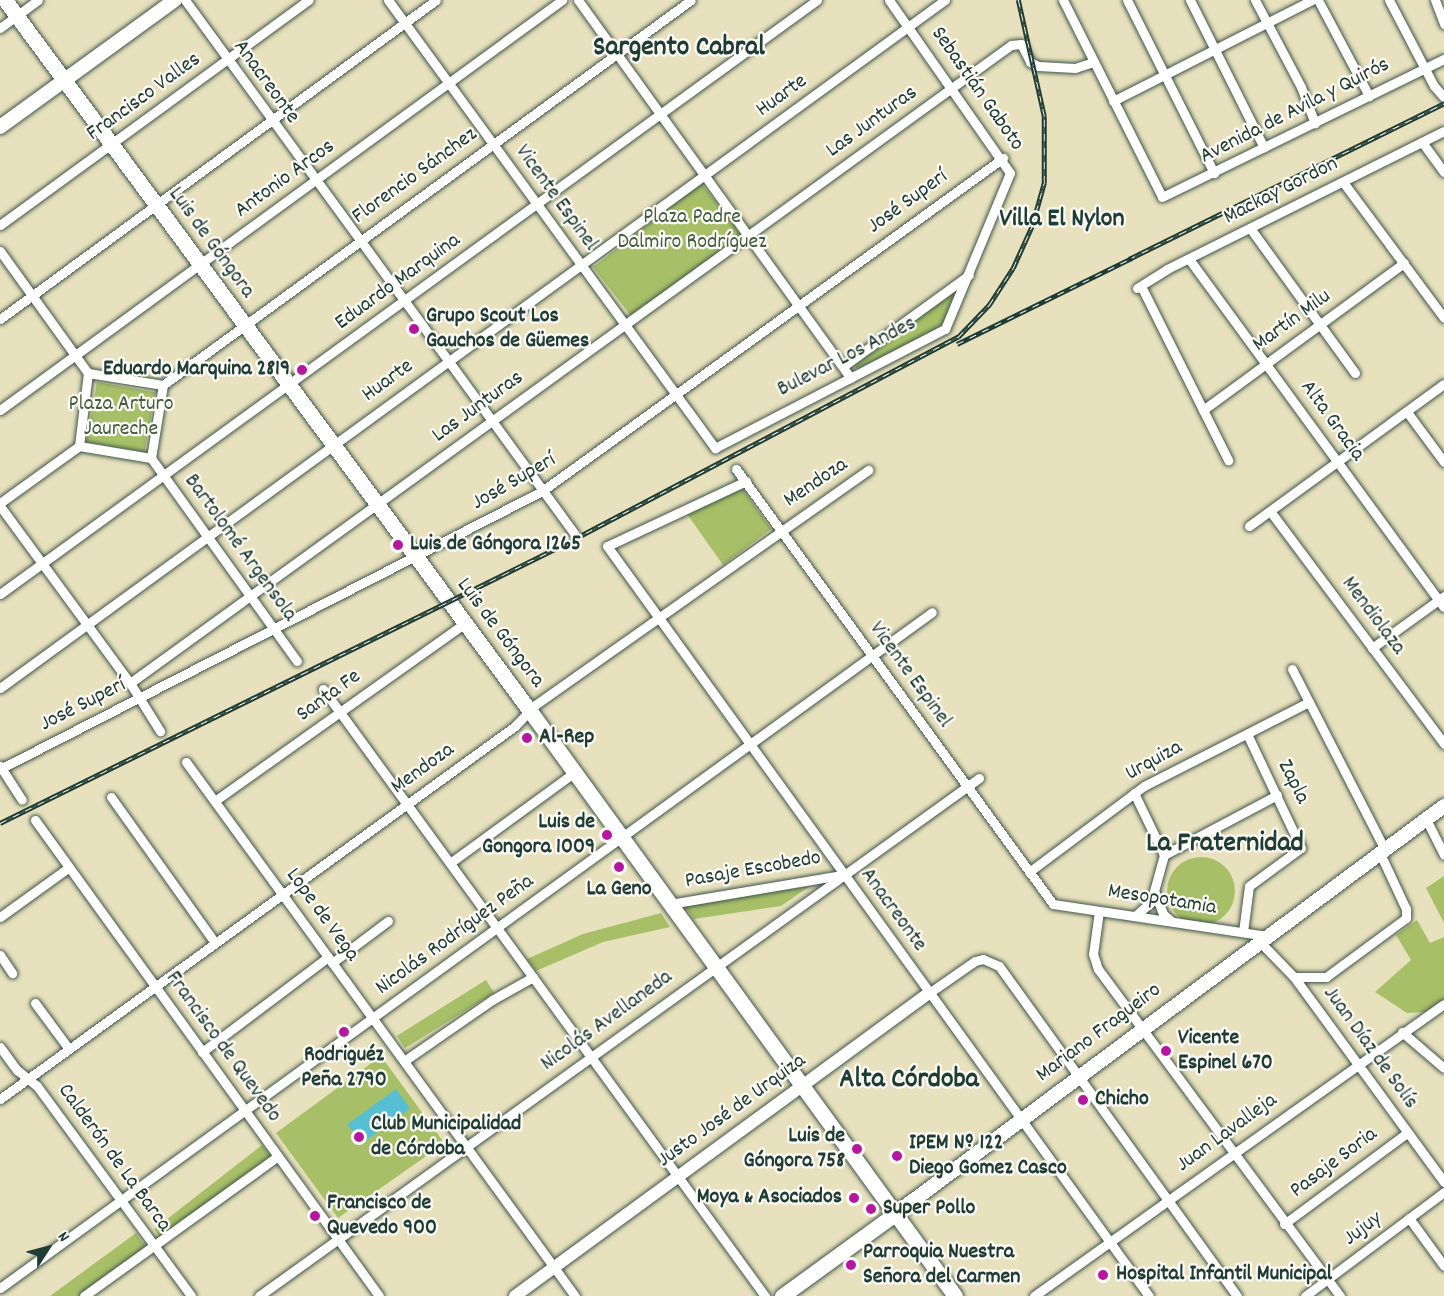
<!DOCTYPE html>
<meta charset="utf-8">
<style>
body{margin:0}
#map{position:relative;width:1444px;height:1296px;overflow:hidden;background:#e8e1bd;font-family:Dekko,sans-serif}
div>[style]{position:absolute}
.green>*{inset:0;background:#a7c067;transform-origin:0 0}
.round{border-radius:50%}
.water>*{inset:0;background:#57bfd4;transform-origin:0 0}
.roads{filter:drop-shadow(0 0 2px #3d5649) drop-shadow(0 0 2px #3d5649)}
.minor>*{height:9px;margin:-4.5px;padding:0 4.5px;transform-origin:4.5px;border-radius:4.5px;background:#fff}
.tertiary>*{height:12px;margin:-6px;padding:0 6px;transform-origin:6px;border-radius:6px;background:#fff}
.secondary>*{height:14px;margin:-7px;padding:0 7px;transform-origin:7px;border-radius:7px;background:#fff}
.primary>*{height:15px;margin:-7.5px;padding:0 7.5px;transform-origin:7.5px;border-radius:7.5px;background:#fff}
.rail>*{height:4.5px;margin-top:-2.25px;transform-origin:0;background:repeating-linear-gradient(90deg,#fdfcf7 0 7px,#1f3d34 0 14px);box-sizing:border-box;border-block:2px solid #1f3d34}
.dots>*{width:16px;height:16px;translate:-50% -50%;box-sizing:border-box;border:3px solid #fdfcf7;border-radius:50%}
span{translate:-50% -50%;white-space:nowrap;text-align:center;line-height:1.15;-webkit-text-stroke:4.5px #fdfcf7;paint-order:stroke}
.street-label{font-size:22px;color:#1f3d34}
.park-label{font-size:22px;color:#415e41}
.poi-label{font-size:22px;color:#1f3d34;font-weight:700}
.left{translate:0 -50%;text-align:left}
.right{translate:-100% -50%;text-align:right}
.quarter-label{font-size:26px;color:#1f3d34;font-weight:700}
.district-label{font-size:28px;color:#1f3d34;font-weight:700}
.north{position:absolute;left:18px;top:1218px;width:60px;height:60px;-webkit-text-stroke:4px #fdfcf7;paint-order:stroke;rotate:54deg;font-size:16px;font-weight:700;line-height:24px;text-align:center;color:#1f3d34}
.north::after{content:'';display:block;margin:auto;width:21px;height:27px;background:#1f3d34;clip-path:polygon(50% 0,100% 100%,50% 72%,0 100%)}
</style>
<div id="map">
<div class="green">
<div style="left:701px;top:183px;width:65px;height:137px;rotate:52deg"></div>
<div style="clip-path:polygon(955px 290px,944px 328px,858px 369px,854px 366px)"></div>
<div style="left:97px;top:382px;width:59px;height:61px;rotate:10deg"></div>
<div style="clip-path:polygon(742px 488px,771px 529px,723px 565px,687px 514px)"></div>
<div class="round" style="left:1167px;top:857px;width:68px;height:68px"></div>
<div style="clip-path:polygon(1444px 876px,1444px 923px,1426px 888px)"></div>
<div style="clip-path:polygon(810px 886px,781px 906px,694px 919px,684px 906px)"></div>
<div style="clip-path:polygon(661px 913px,670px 927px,603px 942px,536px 971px,527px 959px,583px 934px)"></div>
<div style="clip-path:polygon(1417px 920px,1430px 943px,1444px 937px,1444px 999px,1425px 1012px,1407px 1013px,1375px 992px,1411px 960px,1396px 935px)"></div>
<div style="left:486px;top:980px;width:15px;height:105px;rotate:58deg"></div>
<div style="clip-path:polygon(381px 1056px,442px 1140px,442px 1145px,338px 1218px,276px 1133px)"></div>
<div style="left:262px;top:1145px;width:18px;height:137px;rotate:52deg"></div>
<div style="clip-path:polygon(136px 1233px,148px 1250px,84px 1296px,50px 1296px)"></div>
</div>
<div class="water">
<div style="left:396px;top:1089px;width:24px;height:60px;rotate:54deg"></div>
</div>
<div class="roads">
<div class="minor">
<div style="left:185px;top:0;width:660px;rotate:53.88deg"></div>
<div style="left:388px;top:0;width:555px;rotate:53.87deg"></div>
<div style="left:715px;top:448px;width:259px;rotate:-27.4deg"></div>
<div style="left:945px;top:329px;width:169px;rotate:-67.4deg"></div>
<div style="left:1010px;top:173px;width:211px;rotate:-125deg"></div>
<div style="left:578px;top:0;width:466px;rotate:54.2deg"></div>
<div style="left:1063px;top:0;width:220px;rotate:63.3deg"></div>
<div style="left:1162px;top:197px;width:314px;rotate:-26.1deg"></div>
<div style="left:1127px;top:0;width:194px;rotate:63.3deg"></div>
<div style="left:1190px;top:0;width:165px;rotate:63.4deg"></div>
<div style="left:1255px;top:0;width:98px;rotate:62.1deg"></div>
<div style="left:1301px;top:87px;width:39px;rotate:69deg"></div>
<div style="left:1318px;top:0;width:109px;rotate:62deg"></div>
<div style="left:1389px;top:0;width:97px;rotate:62.4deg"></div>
<div style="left:1434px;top:86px;width:15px;rotate:48deg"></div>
<div style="left:1435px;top:0;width:26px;rotate:69deg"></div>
<div style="left:0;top:28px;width:47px;rotate:-36.4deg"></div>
<div style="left:1113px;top:101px;width:223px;rotate:-26.9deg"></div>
<div style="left:1422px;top:142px;width:37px;rotate:54deg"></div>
<div style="left:1343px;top:182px;width:169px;rotate:53.4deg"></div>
<div style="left:0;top:225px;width:382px;rotate:-36.1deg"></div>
<div style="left:1250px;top:228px;width:179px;rotate:54.1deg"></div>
<div style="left:0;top:251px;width:150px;rotate:54.2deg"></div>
<div style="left:1189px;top:259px;width:431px;rotate:53.8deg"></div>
<div style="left:1141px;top:286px;width:195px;rotate:63.4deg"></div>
<div style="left:1137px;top:288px;width:36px;rotate:-32deg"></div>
<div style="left:1167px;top:269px;width:309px;rotate:-26.5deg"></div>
<div style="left:0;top:319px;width:540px;rotate:-36.19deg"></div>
<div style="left:845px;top:365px;width:153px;rotate:-36deg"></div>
<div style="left:88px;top:373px;width:76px;rotate:9.1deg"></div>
<div style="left:0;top:410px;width:696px;rotate:-36.11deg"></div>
<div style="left:1203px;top:410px;width:249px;rotate:-36.2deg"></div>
<div style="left:1407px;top:412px;width:62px;rotate:53.5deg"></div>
<div style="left:79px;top:446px;width:74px;rotate:-83deg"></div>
<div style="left:151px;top:458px;width:74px;rotate:-80.7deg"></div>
<div style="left:163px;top:385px;width:653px;rotate:-36.1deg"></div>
<div style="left:151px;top:458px;width:250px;rotate:54.3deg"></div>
<div style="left:736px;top:469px;width:538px;rotate:53.92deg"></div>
<div style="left:1053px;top:904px;width:215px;rotate:8.5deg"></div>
<div style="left:746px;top:481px;width:153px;rotate:154.9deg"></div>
<div style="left:607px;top:546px;width:925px;rotate:54.15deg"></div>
<div style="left:0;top:503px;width:97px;rotate:-35.8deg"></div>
<div style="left:79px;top:446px;width:73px;rotate:9.5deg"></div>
<div style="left:0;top:506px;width:220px;rotate:53.7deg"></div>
<div style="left:130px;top:683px;width:57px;rotate:58deg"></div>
<div style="left:1270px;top:511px;width:291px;rotate:53.2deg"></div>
<div style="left:1249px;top:526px;width:241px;rotate:-36.1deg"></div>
<div style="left:0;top:594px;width:1010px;rotate:-36.02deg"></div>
<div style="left:1372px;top:648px;width:89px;rotate:-35.8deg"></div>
<div style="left:1292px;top:669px;width:203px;rotate:62.8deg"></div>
<div style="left:130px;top:683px;width:1088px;rotate:-35.91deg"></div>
<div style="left:1011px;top:45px;width:10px;rotate:-6deg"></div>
<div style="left:1021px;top:44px;width:20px;rotate:63deg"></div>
<div style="left:1030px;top:62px;width:9px;rotate:27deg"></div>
<div style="left:1038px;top:66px;width:37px;rotate:3deg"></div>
<div style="left:1075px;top:68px;width:20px;rotate:-18deg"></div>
<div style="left:0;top:688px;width:1169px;rotate:-36.06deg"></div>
<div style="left:323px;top:689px;width:751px;rotate:53.94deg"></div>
<div style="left:186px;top:762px;width:661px;rotate:53.93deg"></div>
<div style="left:0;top:766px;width:40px;rotate:57.1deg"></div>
<div style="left:0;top:769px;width:609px;rotate:-27.15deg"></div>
<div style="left:542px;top:491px;width:569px;rotate:-35.84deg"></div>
<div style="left:1134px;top:793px;width:69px;rotate:64.2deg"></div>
<div style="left:1164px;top:855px;width:49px;rotate:105.5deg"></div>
<div style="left:1151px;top:902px;width:21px;rotate:139deg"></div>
<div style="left:111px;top:797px;width:179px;rotate:54.5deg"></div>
<div style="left:216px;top:800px;width:305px;rotate:-35.4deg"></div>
<div style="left:1426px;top:819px;width:40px;rotate:63.4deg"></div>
<div style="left:35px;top:820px;width:587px;rotate:54.14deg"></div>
<div style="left:1164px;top:855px;width:128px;rotate:-28deg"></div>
<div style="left:450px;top:863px;width:155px;rotate:-36.1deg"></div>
<div style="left:1029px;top:872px;width:144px;rotate:-36.8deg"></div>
<div style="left:1144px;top:786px;width:185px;rotate:-27deg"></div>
<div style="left:1155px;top:893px;width:22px;rotate:69deg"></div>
<div style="left:1163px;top:914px;width:11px;rotate:41deg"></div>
<div style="left:670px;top:904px;width:173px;rotate:-9.6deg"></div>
<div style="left:1099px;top:911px;width:43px;rotate:97.9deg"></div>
<div style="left:1093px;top:954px;width:16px;rotate:72deg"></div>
<div style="left:1098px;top:969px;width:407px;rotate:53.5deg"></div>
<div style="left:0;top:917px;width:84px;rotate:-35.8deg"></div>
<div style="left:1243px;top:932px;width:46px;rotate:-82.6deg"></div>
<div style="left:1249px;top:886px;width:64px;rotate:-36.2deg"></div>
<div style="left:1301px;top:848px;width:126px;rotate:-115.3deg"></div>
<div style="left:1259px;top:941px;width:50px;rotate:45.8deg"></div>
<div style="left:1294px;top:977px;width:254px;rotate:53.8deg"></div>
<div style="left:0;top:955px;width:22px;rotate:56deg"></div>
<div style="left:332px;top:963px;width:70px;rotate:-36.9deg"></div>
<div style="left:1294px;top:977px;width:32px"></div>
<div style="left:1326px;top:977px;width:99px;rotate:-36.4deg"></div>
<div style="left:1406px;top:918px;width:9px;rotate:-90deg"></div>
<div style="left:1406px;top:909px;width:54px;rotate:-115.1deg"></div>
<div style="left:929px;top:993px;width:56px;rotate:-34.8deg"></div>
<div style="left:975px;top:961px;width:8px;rotate:-14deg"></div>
<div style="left:983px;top:959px;width:17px;rotate:24deg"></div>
<div style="left:999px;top:966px;width:407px;rotate:54.2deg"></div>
<div style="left:35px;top:1003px;width:57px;rotate:53.5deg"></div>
<div style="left:1402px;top:1032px;width:55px;rotate:40.6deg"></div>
<div style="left:0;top:1047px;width:29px;rotate:54deg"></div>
<div style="left:17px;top:1070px;width:26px;rotate:39deg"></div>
<div style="left:37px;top:1086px;width:260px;rotate:53.7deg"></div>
<div style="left:202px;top:1052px;width:158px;rotate:-37deg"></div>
<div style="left:404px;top:1061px;width:107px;rotate:-34.7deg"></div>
<div style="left:492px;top:1000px;width:47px;rotate:-29.3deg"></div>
<div style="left:0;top:1099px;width:636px;rotate:-35.91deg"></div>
<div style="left:515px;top:726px;width:29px;rotate:-46deg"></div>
<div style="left:535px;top:705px;width:408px;rotate:-35.2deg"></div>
<div style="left:1409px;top:1218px;width:59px;rotate:53.9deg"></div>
<div style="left:1284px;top:1224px;width:153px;rotate:-36.5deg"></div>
<div style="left:0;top:1288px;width:1151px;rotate:-35.95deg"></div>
<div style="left:84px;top:1296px;width:239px;rotate:-35.8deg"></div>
<div style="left:259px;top:1296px;width:887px;rotate:-35.73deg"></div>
<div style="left:1034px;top:1296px;width:503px;rotate:-35.46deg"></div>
<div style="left:1305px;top:1296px;width:174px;rotate:-36.8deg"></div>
</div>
<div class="tertiary">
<div style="left:515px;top:1296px;width:513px;rotate:-36.2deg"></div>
</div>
<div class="secondary">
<div style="left:0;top:127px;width:216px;rotate:-36deg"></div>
<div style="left:895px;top:1214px;width:684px;rotate:-36.62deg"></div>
</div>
<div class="primary">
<div style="left:5px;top:0;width:884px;rotate:53.56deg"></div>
<div style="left:530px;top:711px;width:723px;rotate:54deg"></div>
<div style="left:782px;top:1296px;width:140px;rotate:-36deg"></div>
</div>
</div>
<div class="rail">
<div style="left:1129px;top:259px;width:352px;rotate:-26.3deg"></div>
<div style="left:957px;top:344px;width:195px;rotate:-26.2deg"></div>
<div style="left:0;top:823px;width:626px;rotate:-26.28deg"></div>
<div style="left:561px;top:546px;width:449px;rotate:-27.8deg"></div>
<div style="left:958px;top:337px;width:45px;rotate:-45.9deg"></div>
<div style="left:989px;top:305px;width:44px;rotate:-57deg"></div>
<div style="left:1013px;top:268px;width:46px;rotate:-65.7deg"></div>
<div style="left:1032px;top:226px;width:45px;rotate:-74.4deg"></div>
<div style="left:1044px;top:183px;width:67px;rotate:-90deg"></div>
<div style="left:1044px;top:116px;width:119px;rotate:-102.6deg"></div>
</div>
<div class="dots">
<div style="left:414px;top:329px;background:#b5179e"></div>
<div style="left:302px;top:370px;background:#b5179e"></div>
<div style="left:398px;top:545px;background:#b5179e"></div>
<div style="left:527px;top:738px;background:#b5179e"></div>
<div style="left:607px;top:835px;background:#b5179e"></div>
<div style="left:619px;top:867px;background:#b5179e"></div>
<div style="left:344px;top:1032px;background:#b5179e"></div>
<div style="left:1166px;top:1051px;background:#b5179e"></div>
<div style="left:1083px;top:1100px;background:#b5179e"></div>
<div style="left:359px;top:1137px;background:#b5179e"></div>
<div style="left:857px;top:1149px;background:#b5179e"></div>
<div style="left:897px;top:1156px;background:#b5179e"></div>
<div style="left:854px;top:1198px;background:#b5179e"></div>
<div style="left:871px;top:1209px;background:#b5179e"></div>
<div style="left:315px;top:1216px;background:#b5179e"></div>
<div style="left:851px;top:1265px;background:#b5179e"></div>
<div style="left:1103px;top:1275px;background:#b5179e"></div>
</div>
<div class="street-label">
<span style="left:266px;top:82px;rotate:54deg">Anacreonte</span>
<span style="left:977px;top:89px;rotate:55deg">Sebastián Gaboto</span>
<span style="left:782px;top:96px;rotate:-36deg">Huarte</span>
<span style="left:144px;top:97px;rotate:-36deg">Francisco Valles</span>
<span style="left:1295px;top:111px;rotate:-27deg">Avenida de Avila y Quirós</span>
<span style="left:872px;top:122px;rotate:-36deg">Las Junturas</span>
<span style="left:415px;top:176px;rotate:-36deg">Florencio Sánchez</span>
<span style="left:285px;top:179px;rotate:-36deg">Antonio Arcos</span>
<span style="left:1281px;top:191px;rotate:-27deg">Mackay Gordon</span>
<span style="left:556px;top:198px;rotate:54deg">Vicente Espinel</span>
<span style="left:908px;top:202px;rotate:-36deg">José Superí</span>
<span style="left:211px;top:243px;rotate:54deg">Luis de Góngora</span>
<span style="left:398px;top:282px;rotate:-36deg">Eduardo Marquina</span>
<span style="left:1292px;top:321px;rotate:-36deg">Martín Milu</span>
<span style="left:847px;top:357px;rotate:-27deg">Bulevar Los Andes</span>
<span style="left:388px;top:381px;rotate:-36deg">Huarte</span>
<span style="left:478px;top:407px;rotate:-36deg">Las Junturas</span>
<span style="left:1332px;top:421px;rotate:54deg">Alta Gracia</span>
<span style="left:514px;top:482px;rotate:-30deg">José Superí</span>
<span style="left:816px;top:483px;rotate:-34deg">Mendoza</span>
<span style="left:240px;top:548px;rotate:54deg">Bartolomé Argensola</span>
<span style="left:1373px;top:616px;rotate:53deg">Mendiolaza</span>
<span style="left:500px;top:633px;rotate:53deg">Luis de Góngora</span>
<span style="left:910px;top:675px;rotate:54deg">Vicente Espinel</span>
<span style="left:329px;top:696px;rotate:-36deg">Santa Fe</span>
<span style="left:83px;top:705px;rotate:-27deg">José Superí</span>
<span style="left:1154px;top:761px;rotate:-29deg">Urquiza</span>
<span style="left:423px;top:769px;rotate:-36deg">Mendoza</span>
<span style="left:1293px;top:782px;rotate:63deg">Zapla</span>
<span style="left:753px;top:870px;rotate:-10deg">Pasaje Escobedo</span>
<span style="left:1162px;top:900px;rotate:9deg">Mesopotamia</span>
<span style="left:893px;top:910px;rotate:54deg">Anacreonte</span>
<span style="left:322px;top:915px;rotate:54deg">Lope de Vega</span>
<span style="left:455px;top:935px;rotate:-36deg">Nicolás Rodríguez Peña</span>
<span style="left:607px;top:1021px;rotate:-36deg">Nicolás Avellaneda</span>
<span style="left:1099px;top:1033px;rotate:-37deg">Mariano Fragueiro</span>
<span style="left:223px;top:1047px;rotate:54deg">Francisco de Quevedo</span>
<span style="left:1370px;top:1048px;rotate:54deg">Juan Díaz de Solís</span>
<span style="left:732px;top:1111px;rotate:-36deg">Justo José de Urquiza</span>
<span style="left:1227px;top:1133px;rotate:-36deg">Juan Lavalleja</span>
<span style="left:114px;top:1158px;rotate:54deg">Calderón de La Barca</span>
<span style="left:1334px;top:1163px;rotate:-37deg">Pasaje Soria</span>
<span style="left:1363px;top:1229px;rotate:-37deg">Jujuy</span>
</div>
<div class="park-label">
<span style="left:692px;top:230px">Plaza Padre<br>Dalmiro Rodríguez</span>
<span style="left:121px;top:417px">Plaza Arturo<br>Jaureche</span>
</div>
<div class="poi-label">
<span class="left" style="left:426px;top:329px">Grupo Scout Los<br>Gauchos de Güemes</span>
<span class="right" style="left:290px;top:370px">Eduardo Marquina 2819</span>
<span class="left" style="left:410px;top:545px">Luis de Góngora 1265</span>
<span class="left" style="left:539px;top:738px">Al-Rep</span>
<span class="right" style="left:595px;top:835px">Luis de<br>Gongora 1009</span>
<span style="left:619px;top:890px">La Geno</span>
<span class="left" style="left:1178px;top:1051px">Vicente<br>Espinel 670</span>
<span style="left:344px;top:1068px">Rodriguéz<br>Peña 2790</span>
<span class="left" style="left:1095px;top:1100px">Chicho</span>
<span class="left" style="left:371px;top:1137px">Club Municipalidad<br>de Córdoba</span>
<span class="right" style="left:845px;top:1149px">Luis de<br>Góngora 758</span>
<span class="left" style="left:909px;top:1156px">IPEM Nº 122<br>Diego Gomez Casco</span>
<span class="right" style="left:842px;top:1198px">Moya &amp; Asociados</span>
<span class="left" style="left:327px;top:1216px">Francisco de<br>Quevedo 900</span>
<span class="left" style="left:883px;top:1209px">Super Pollo</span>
<span class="left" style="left:863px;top:1265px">Parroquia Nuestra<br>Señora del Carmen</span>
<span class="left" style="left:1116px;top:1275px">Hospital Infantil Municipal</span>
</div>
<div class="quarter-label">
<span style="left:1062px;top:220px">Villa El Nylon</span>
</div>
<div class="district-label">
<span style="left:679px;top:49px">Sargento Cabral</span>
<span style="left:1225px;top:845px">La Fraternidad</span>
<span style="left:909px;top:1081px">Alta Córdoba</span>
</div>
<div class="north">N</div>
</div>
